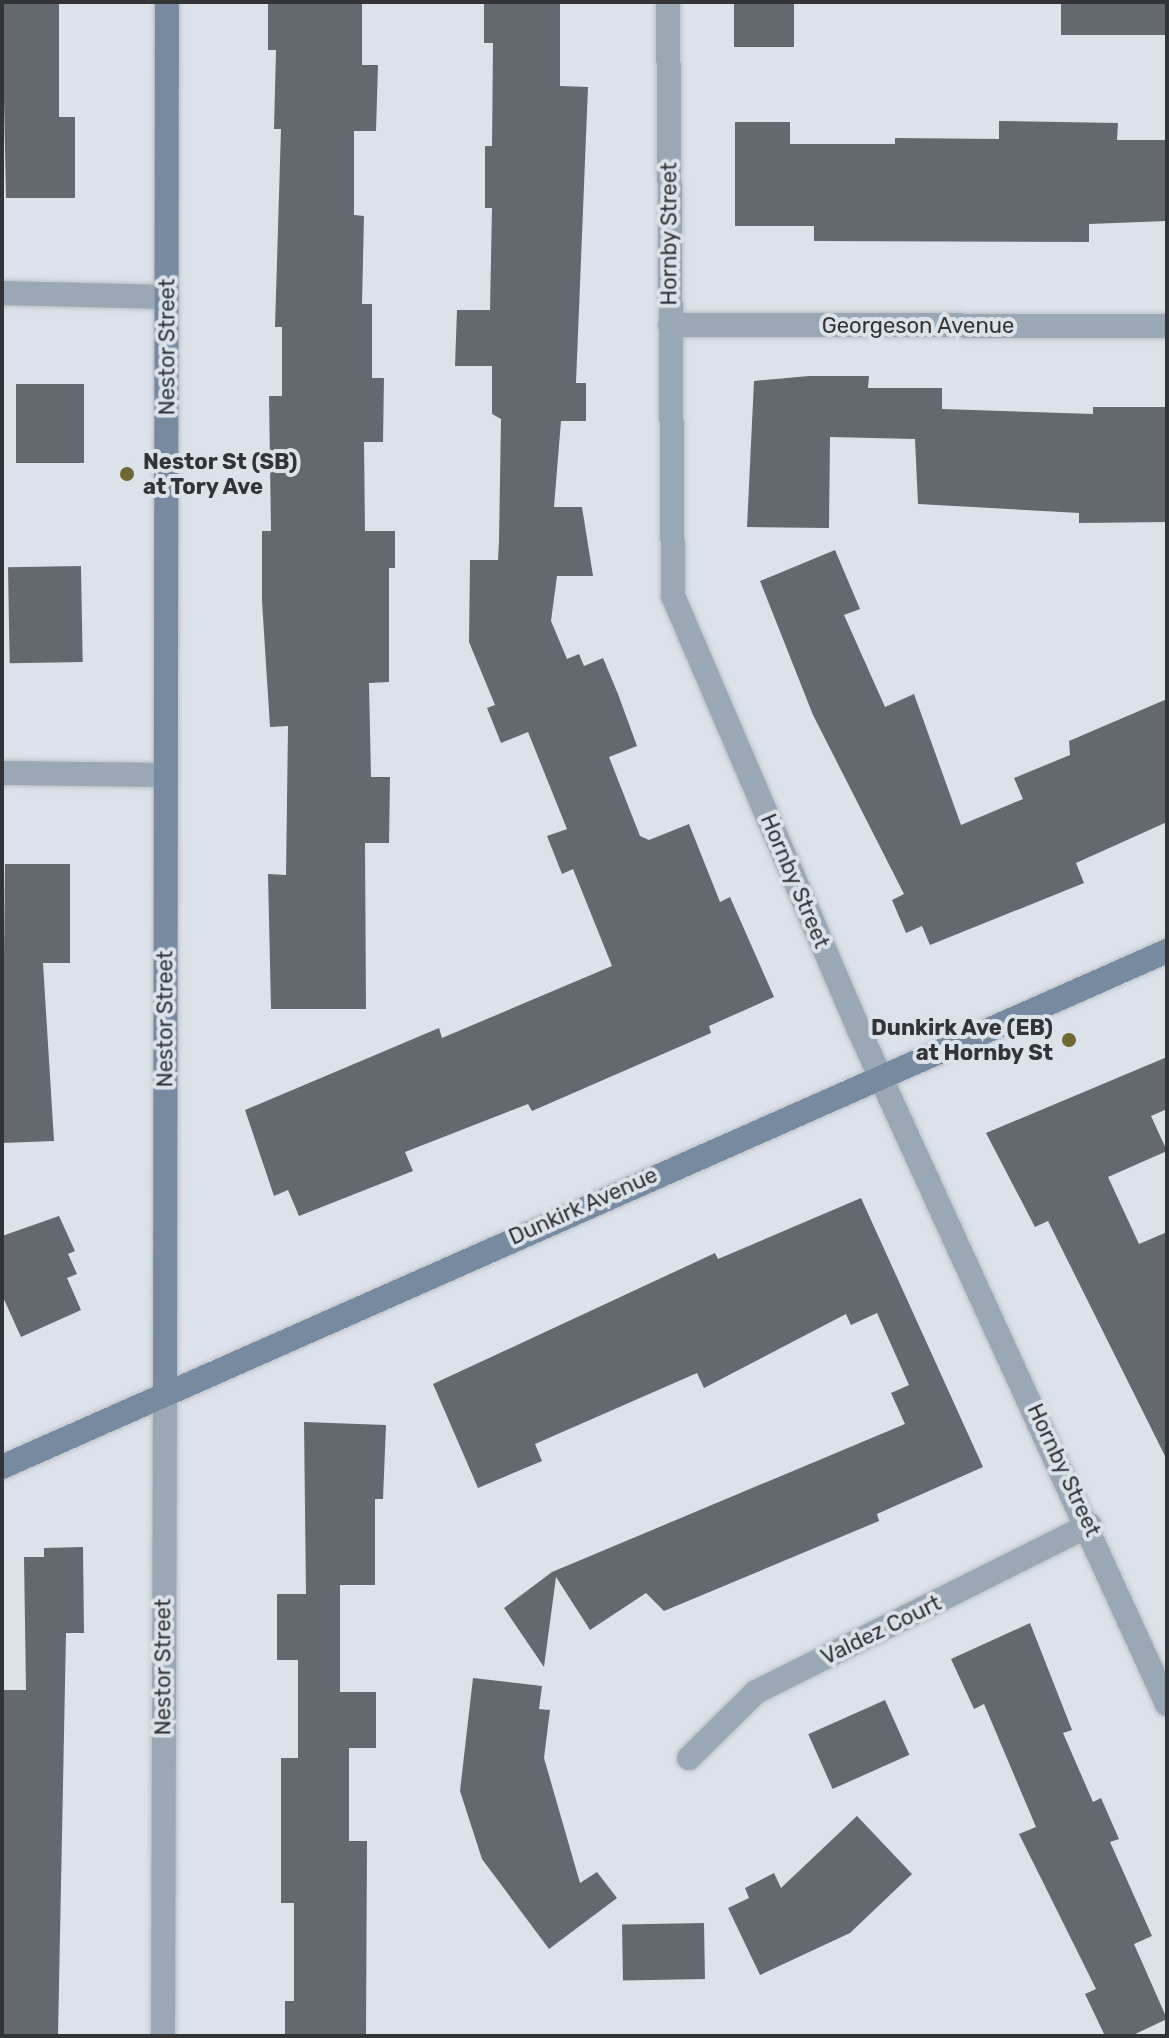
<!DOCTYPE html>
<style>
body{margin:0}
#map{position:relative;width:1169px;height:2038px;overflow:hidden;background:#dce2e9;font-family:Rubik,sans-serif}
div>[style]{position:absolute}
.building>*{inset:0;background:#64696f;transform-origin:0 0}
.roads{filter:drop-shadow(0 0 2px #babfc5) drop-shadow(0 0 2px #babfc5)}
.street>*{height:24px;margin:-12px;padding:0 12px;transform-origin:12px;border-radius:12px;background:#9aa7b5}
.secondary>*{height:24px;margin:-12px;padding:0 12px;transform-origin:12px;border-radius:12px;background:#778a9f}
.dots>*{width:22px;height:22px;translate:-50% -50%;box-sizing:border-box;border:4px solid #dce2e9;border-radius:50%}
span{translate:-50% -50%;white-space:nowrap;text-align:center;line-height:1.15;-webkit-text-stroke:8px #dce2e9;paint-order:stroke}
.street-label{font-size:22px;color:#323437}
.poi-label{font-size:22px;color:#323437;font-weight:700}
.left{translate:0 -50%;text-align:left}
.right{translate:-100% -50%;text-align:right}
.frame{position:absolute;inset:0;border:4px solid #323437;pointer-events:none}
</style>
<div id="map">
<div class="building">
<div style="clip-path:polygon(2px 2px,59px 2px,59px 117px,75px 117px,75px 198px,6px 198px)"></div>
<div style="clip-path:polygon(268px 2px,362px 2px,362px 65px,378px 65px,376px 131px,354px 131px,354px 215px,364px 216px,362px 304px,372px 304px,372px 378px,384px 378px,383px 442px,364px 442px,365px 531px,395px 531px,395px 568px,389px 568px,389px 682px,369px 683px,371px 777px,390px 777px,389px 843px,365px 843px,366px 1009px,271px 1009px,268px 874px,286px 875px,288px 726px,270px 727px,262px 601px,262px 531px,271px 531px,269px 396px,282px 396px,282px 327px,275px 327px,281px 129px,274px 129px,276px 50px,268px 50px)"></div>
<div style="clip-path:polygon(484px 2px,560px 2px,560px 86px,588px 87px,576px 383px,586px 383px,586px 421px,561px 421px,554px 507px,582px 507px,593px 576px,557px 576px,551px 621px,567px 659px,579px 654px,584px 666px,603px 658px,618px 694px,637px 746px,609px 757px,640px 836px,649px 840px,689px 824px,720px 902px,730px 897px,774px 997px,709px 1026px,711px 1033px,532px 1111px,528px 1104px,405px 1152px,413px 1171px,299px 1216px,288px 1190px,274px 1196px,245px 1110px,439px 1028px,442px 1038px,612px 966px,573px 869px,562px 874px,547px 836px,567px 829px,528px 732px,501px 743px,487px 708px,495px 705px,469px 642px,470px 560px,498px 560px,499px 541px,501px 419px,492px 414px,492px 366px,455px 366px,457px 310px,490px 310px,492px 208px,485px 208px,485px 146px,492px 146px,493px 43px,484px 43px)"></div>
<div style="left:734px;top:2px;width:60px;height:45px"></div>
<div style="left:1061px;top:2px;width:106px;height:33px"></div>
<div style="clip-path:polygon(999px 121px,1118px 123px,1117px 140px,1167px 140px,1167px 221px,1089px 224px,1089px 242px,814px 241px,814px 226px,735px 226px,735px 122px,790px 122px,790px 144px,895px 144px,895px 138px,999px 139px)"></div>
<div style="clip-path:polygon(809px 376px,869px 376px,868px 388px,942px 388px,942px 409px,1093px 414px,1093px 407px,1167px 407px,1167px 522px,1079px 523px,1079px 513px,918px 504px,915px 439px,830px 437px,829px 528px,747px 527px,754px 381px)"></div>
<div style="left:16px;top:384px;width:68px;height:79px"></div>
<div style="clip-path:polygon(835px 550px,860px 609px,844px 615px,885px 707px,914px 694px,961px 825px,1023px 799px,1014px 778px,1070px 755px,1069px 741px,1167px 699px,1167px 822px,1076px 863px,1084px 883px,930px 945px,922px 926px,906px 933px,892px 900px,904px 894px,813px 715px,760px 581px)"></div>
<div style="left:81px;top:566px;width:96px;height:73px;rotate:89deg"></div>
<div style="clip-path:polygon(5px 864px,70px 864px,70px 963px,43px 963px,54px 1141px,2px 1143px)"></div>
<div style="clip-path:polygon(1167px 1057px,1167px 1109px,1151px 1116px,1167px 1151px,1108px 1177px,1139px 1244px,1167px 1232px,1167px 1460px,1048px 1221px,1035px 1227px,986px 1133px)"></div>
<div style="clip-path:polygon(861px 1198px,983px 1467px,877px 1514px,879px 1521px,664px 1611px,646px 1593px,590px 1630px,556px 1577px,544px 1667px,504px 1608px,552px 1572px,905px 1424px,891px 1393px,909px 1385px,877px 1313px,851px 1325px,846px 1314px,704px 1388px,697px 1373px,535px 1444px,542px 1461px,478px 1488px,433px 1384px,715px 1253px,718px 1259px)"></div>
<div style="clip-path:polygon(59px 1216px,75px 1251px,68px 1254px,77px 1274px,67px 1278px,81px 1310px,21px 1337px,2px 1295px,2px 1236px)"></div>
<div style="clip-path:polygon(304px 1422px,386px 1425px,383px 1499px,375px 1499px,375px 1585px,340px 1585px,340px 1692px,376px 1692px,376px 1748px,349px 1748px,349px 1841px,367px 1841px,366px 2036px,285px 2036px,285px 2001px,294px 2001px,294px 1903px,281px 1903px,281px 1758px,298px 1758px,298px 1660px,277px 1660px,277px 1594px,306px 1594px)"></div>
<div style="clip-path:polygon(83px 1547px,84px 1633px,66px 1633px,58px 2036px,2px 2036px,2px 1690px,26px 1690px,24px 1557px,44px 1557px,44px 1548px)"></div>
<div style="clip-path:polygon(1030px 1623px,1072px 1730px,1063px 1733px,1093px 1802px,1101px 1798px,1119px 1839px,1110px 1842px,1152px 1936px,1134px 1944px,1167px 2019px,1131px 2036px,1105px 2036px,1085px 1994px,1096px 1989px,1019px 1834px,1036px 1827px,984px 1704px,974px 1709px,951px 1659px)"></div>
<div style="clip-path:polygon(473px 1678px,542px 1686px,539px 1709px,550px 1710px,544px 1758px,580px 1883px,597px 1872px,617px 1898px,549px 1949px,482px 1859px,460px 1791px)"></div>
<div style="left:885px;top:1700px;width:60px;height:84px;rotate:66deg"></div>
<div style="clip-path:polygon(857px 1816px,912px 1874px,850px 1933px,760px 1975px,728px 1908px,749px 1898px,745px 1888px,774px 1873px,781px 1888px)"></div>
<div style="left:704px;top:1923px;width:56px;height:82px;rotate:89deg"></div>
</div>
<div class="roads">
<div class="street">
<div style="left:668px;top:2px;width:594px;rotate:89.52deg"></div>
<div style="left:673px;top:596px;width:472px;rotate:66.8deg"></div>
<div style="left:859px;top:1030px;width:741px;rotate:65.44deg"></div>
<div style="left:2px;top:293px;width:165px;rotate:1.4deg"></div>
<div style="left:670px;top:325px;width:497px;rotate:0.1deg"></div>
<div style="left:2px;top:773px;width:164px;rotate:0.7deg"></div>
<div style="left:689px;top:1758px;width:94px;rotate:-44.6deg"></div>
<div style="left:756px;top:1692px;width:373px;rotate:-26.6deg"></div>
<div style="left:163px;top:2036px;width:645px;rotate:-89.82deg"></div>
</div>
<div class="secondary">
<div style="left:165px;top:1391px;width:1389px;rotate:-89.92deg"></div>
<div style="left:2px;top:1467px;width:1274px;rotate:-23.89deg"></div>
</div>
</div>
<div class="dots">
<div style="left:127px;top:474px;background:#6f6734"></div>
<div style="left:1069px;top:1040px;background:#6f6734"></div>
</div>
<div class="street-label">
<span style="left:669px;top:234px;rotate:-90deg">Hornby Street</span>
<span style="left:918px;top:326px">Georgeson Avenue</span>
<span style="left:167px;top:347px;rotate:-90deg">Nestor Street</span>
<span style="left:795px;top:881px;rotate:67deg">Hornby Street</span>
<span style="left:165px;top:1019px;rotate:-90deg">Nestor Street</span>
<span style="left:583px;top:1206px;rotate:-24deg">Dunkirk Avenue</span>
<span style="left:1064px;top:1470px;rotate:65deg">Hornby Street</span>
<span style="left:881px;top:1630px;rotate:-26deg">Valdez Court</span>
<span style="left:163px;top:1667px;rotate:-90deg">Nestor Street</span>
</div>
<div class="poi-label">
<span class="left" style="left:143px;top:474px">Nestor St (SB)<br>at Tory Ave</span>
<span class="right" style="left:1053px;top:1040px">Dunkirk Ave (EB)<br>at Hornby St</span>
</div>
<div class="frame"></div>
</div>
